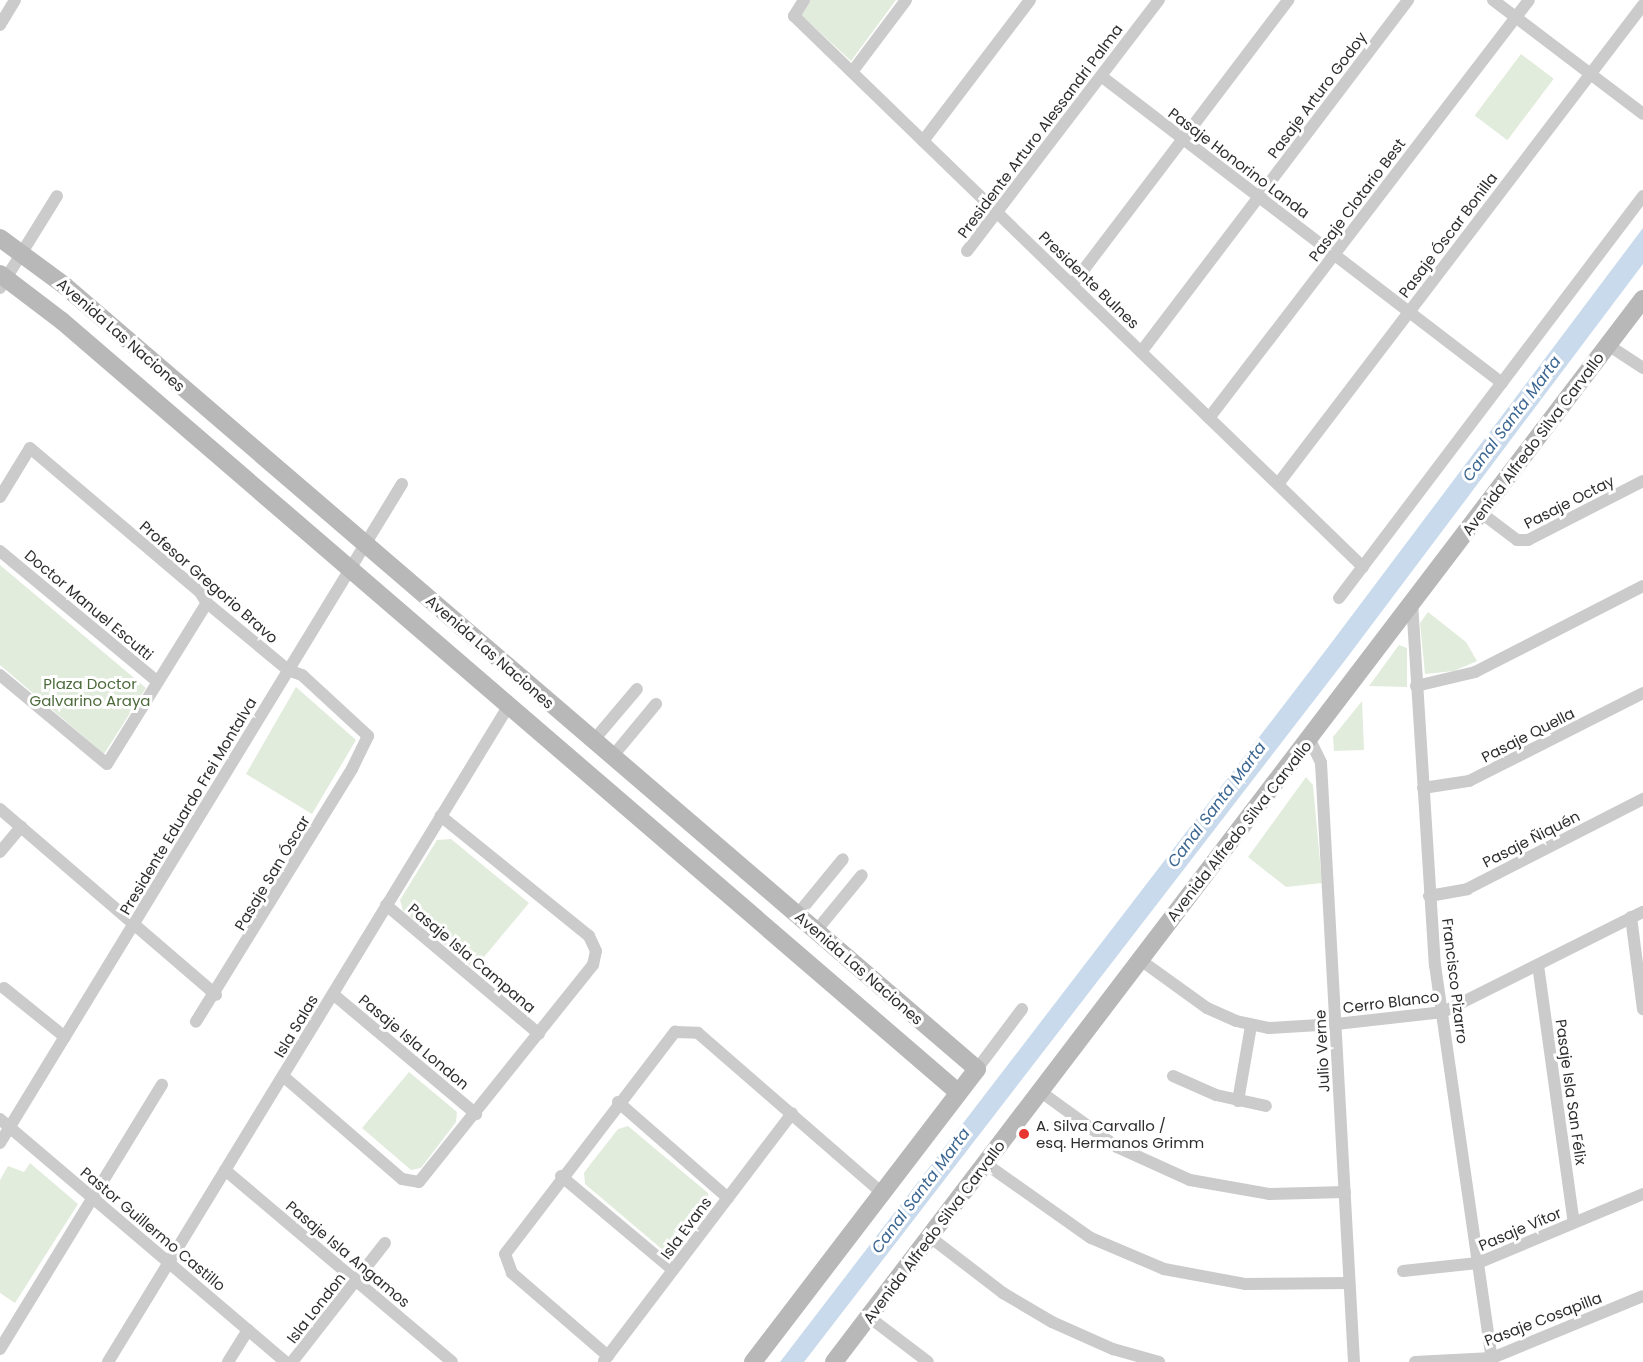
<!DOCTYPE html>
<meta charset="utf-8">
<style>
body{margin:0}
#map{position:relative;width:1643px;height:1362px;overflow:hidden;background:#fff;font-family:Poppins,sans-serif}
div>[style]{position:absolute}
.green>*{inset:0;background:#e2ecdc;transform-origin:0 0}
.water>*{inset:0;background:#c8daec}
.street>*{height:12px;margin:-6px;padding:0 6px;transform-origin:6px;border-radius:6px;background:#cbcbcb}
.secondary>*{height:18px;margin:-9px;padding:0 9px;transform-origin:9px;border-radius:9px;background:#b8b8b8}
.dots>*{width:16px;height:16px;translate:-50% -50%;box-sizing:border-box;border:3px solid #fff;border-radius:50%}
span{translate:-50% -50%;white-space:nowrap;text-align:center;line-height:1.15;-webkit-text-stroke:6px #fff;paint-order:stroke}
.street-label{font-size:15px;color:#2e2e2e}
.park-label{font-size:15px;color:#4c6a3b}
.poi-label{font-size:15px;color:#2e2e2e}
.left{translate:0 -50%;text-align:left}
.water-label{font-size:16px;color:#3b6691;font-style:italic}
</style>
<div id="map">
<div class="green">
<div style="clip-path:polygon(810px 0,896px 0,851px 61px,801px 15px)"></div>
<div style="left:1521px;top:54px;width:41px;height:77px;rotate:37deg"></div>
<div style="clip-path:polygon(0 565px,146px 688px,104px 754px,0 665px)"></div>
<div style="clip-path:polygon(1428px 612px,1466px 642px,1477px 661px,1454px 671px,1425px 674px,1420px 623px)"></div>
<div style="clip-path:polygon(1399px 645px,1407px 648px,1407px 687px,1369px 686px)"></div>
<div style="clip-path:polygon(296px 687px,356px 740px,312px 814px,246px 774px)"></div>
<div style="clip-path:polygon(1362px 701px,1364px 750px,1334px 751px,1333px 737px)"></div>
<div style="clip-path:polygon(1306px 777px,1313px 785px,1322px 883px,1286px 887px,1248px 857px)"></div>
<div style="clip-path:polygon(451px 839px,529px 903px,474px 969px,403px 911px,400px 900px,437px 840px)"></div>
<div style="clip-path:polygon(409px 1072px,457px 1112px,456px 1122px,421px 1168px,411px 1170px,362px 1128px)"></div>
<div style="clip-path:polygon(628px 1126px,708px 1193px,709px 1203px,674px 1250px,664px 1251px,585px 1184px,584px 1173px,589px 1166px,618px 1129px)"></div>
<div style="clip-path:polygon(30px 1163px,78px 1204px,15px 1303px,0 1293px,0 1180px,8px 1166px,24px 1172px)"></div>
</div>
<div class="water">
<div style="clip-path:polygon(1643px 228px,1643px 264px,1346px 659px,804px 1362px,780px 1362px,1329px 646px)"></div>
</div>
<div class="street">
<div style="left:804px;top:0;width:19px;rotate:122deg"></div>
<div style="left:794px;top:16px;width:792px;rotate:44.08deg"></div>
<div style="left:1493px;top:0;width:188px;rotate:37.2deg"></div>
<div style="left:0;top:25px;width:29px;rotate:-59deg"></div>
<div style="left:852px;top:72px;width:90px;rotate:-53.1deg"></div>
<div style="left:1101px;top:76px;width:505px;rotate:37.44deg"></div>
<div style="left:923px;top:141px;width:177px;rotate:-52.8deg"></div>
<div style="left:967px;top:251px;width:316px;rotate:-52.6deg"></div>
<div style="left:1072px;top:285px;width:358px;rotate:-52.8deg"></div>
<div style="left:0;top:288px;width:108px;rotate:-58.2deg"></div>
<div style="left:1608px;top:345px;width:42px;rotate:33.3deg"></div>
<div style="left:1141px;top:352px;width:442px;rotate:-52.8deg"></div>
<div style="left:1209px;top:418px;width:526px;rotate:-52.56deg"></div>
<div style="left:1278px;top:484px;width:602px;rotate:-52.69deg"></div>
<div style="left:0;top:497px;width:57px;rotate:-58.5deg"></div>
<div style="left:30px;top:448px;width:223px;rotate:40.3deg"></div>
<div style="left:200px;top:592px;width:13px;rotate:58deg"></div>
<div style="left:207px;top:603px;width:105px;rotate:39.6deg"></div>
<div style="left:288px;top:670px;width:15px;rotate:20deg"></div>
<div style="left:302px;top:675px;width:90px;rotate:42.7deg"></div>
<div style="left:368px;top:736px;width:37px;rotate:116deg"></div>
<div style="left:352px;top:769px;width:297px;rotate:121.7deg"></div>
<div style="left:1480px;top:512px;width:46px;rotate:37.1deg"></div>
<div style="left:1517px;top:540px;width:11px"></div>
<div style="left:1528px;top:540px;width:129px;rotate:-27.2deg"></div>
<div style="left:0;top:551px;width:205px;rotate:39.7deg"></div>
<div style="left:1339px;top:598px;width:504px;rotate:-52.9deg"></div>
<div style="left:1412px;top:602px;width:364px;rotate:86.4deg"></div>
<div style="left:1435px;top:965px;width:401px;rotate:81.8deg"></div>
<div style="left:0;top:675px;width:139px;rotate:39.8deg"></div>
<div style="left:107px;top:764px;width:190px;rotate:-58.2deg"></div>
<div style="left:1416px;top:686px;width:61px;rotate:-13.3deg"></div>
<div style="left:1475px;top:672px;width:189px;rotate:-27.1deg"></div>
<div style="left:1310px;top:740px;width:25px;rotate:64deg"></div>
<div style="left:1321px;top:763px;width:600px;rotate:86.85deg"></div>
<div style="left:593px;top:741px;width:68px;rotate:-49.8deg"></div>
<div style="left:612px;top:757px;width:69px;rotate:-50.3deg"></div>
<div style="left:1423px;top:788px;width:47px;rotate:-8.7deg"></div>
<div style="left:1469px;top:781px;width:195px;rotate:-26.8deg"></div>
<div style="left:0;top:809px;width:285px;rotate:40.7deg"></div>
<div style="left:0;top:852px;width:33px;rotate:-50deg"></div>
<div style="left:1429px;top:896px;width:39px;rotate:-10deg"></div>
<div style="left:1467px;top:889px;width:198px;rotate:-27.1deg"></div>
<div style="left:386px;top:905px;width:200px;rotate:40.1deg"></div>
<div style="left:797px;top:915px;width:72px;rotate:-50.6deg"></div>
<div style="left:1631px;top:917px;width:93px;rotate:82.6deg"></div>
<div style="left:816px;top:931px;width:72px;rotate:-50.6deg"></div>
<div style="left:1139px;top:959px;width:84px;rotate:35.8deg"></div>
<div style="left:1207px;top:1008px;width:32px;rotate:24deg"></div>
<div style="left:1236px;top:1021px;width:34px;rotate:12deg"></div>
<div style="left:1269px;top:1028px;width:67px;rotate:-3.4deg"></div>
<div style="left:1336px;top:1024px;width:108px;rotate:-6.4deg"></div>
<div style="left:1443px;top:1012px;width:224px;rotate:-26.6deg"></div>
<div style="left:1538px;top:965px;width:260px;rotate:82.1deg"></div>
<div style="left:4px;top:988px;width:78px;rotate:38.8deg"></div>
<div style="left:333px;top:994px;width:187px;rotate:40deg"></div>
<div style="left:977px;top:1069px;width:75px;rotate:-53.1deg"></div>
<div style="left:283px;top:1076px;width:157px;rotate:40.9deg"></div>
<div style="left:402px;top:1179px;width:17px;rotate:10deg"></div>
<div style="left:419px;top:1182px;width:278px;rotate:-51.3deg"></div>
<div style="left:593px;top:965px;width:14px;rotate:-78deg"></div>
<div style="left:596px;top:951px;width:17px;rotate:-115deg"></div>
<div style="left:589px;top:936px;width:191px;rotate:-141deg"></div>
<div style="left:1173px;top:1076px;width:47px;rotate:23.8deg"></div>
<div style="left:1216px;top:1095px;width:51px;rotate:12.4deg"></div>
<div style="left:1041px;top:1092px;width:94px;rotate:35.9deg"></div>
<div style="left:1117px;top:1147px;width:80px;rotate:24.3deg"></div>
<div style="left:1190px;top:1180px;width:80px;rotate:10deg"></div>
<div style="left:1269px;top:1194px;width:76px;rotate:-1.5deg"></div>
<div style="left:1238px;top:1101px;width:76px;rotate:-80.2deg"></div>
<div style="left:618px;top:1102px;width:146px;rotate:41.1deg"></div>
<div style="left:0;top:1119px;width:375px;rotate:40.4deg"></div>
<div style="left:0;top:1143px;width:772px;rotate:-58.62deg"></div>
<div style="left:986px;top:1164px;width:128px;rotate:35.2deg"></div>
<div style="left:1091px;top:1238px;width:79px;rotate:23deg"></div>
<div style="left:1164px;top:1269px;width:82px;rotate:10.5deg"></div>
<div style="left:1245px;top:1284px;width:104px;rotate:-0.6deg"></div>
<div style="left:225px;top:1170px;width:297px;rotate:40.2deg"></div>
<div style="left:561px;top:1176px;width:146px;rotate:40deg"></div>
<div style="left:930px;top:1237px;width:92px;rotate:37.5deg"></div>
<div style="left:1003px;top:1293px;width:57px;rotate:30.6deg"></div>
<div style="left:1052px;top:1322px;width:67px;rotate:23.9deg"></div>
<div style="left:1113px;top:1349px;width:48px;rotate:15.8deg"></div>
<div style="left:1403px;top:1271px;width:75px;rotate:-6.1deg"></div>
<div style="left:1478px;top:1263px;width:179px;rotate:-22.7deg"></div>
<div style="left:869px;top:1317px;width:74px;rotate:37.3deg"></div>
<div style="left:0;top:1349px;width:310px;rotate:-58.5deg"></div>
<div style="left:608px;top:1356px;width:127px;rotate:-139.2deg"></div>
<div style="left:512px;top:1273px;width:20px;rotate:-110deg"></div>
<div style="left:505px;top:1254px;width:280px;rotate:-52.6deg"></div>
<div style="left:675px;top:1032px;width:23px;rotate:2deg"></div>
<div style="left:698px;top:1033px;width:244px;rotate:41deg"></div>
<div style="left:604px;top:1361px;width:311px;rotate:-52.8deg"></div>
<div style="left:108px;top:1362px;width:770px;rotate:-58.6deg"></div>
<div style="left:228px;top:1362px;width:38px;rotate:-58deg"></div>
<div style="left:292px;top:1362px;width:151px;rotate:-52deg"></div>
<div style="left:1415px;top:1362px;width:77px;rotate:-3deg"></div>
<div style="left:1492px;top:1358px;width:163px;rotate:-22.3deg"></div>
</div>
<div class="secondary">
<div style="left:0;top:238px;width:81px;rotate:36.4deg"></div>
<div style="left:65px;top:286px;width:1202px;rotate:40.65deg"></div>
<div style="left:977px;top:1069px;width:369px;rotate:127.4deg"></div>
<div style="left:0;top:274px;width:78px;rotate:37.2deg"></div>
<div style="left:62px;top:321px;width:1183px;rotate:40.72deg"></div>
<div style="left:834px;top:1362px;width:1336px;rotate:-52.73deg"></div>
</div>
<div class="dots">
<div style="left:1024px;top:1134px;background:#e7362f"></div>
</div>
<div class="street-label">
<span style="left:1317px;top:95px;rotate:-53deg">Pasaje Arturo Godoy</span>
<span style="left:1040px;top:131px;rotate:-53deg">Presidente Arturo Alessandri Palma</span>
<span style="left:1239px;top:163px;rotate:37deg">Pasaje Honorino Landa</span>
<span style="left:1357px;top:200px;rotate:-53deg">Pasaje Clotario Best</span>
<span style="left:1448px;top:235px;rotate:-53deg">Pasaje Óscar Bonilla</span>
<span style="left:1089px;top:280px;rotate:44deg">Presidente Bulnes</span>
<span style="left:121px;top:335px;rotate:41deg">Avenida Las Naciones</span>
<span style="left:1533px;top:444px;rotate:-53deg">Avenida Alfredo Silva Carvallo</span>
<span style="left:1569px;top:502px;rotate:-27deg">Pasaje Octay</span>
<span style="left:209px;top:582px;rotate:41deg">Profesor Gregorio Bravo</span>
<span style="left:89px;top:605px;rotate:40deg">Doctor Manuel Escutti</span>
<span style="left:490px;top:652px;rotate:41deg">Avenida Las Naciones</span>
<span style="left:1528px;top:735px;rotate:-27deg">Pasaje Quella</span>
<span style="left:188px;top:806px;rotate:-59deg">Presidente Eduardo Frei Montalva</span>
<span style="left:1239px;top:831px;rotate:-52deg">Avenida Alfredo Silva Carvallo</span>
<span style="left:1531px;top:839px;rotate:-27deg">Pasaje Ñiquén</span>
<span style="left:272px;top:873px;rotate:-59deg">Pasaje San Óscar</span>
<span style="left:472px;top:958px;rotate:40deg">Pasaje Isla Campana</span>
<span style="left:859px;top:968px;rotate:41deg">Avenida Las Naciones</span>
<span style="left:1455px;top:981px;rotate:83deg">Francisco Pizarro</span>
<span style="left:1391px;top:1002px;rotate:-7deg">Cerro Blanco</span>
<span style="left:296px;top:1026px;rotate:-59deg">Isla Salas</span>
<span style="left:414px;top:1042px;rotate:40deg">Pasaje Isla London</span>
<span style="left:1322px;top:1051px;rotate:-93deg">Julio Verne</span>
<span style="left:1571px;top:1092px;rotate:82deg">Pasaje Isla San Félix</span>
<span style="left:686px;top:1228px;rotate:-53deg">Isla Evans</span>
<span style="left:153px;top:1229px;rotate:40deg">Pastor Guillermo Castillo</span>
<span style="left:1520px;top:1229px;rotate:-23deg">Pasaje Vítor</span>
<span style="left:934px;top:1232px;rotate:-53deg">Avenida Alfredo Silva Carvallo</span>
<span style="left:348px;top:1254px;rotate:40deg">Pasaje Isla Angamos</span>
<span style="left:316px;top:1308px;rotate:-52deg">Isla London</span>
<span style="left:1543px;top:1319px;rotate:-21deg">Pasaje Cosapilla</span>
</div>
<div class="park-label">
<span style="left:90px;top:692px">Plaza Doctor<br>Galvarino Araya</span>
</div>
<div class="poi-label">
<span class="left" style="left:1036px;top:1134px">A. Silva Carvallo /<br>esq. Hermanos Grimm</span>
</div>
<div class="water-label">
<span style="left:1512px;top:419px;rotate:-53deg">Canal Santa Marta</span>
<span style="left:1217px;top:805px;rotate:-53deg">Canal Santa Marta</span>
<span style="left:921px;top:1191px;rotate:-53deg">Canal Santa Marta</span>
</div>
</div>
